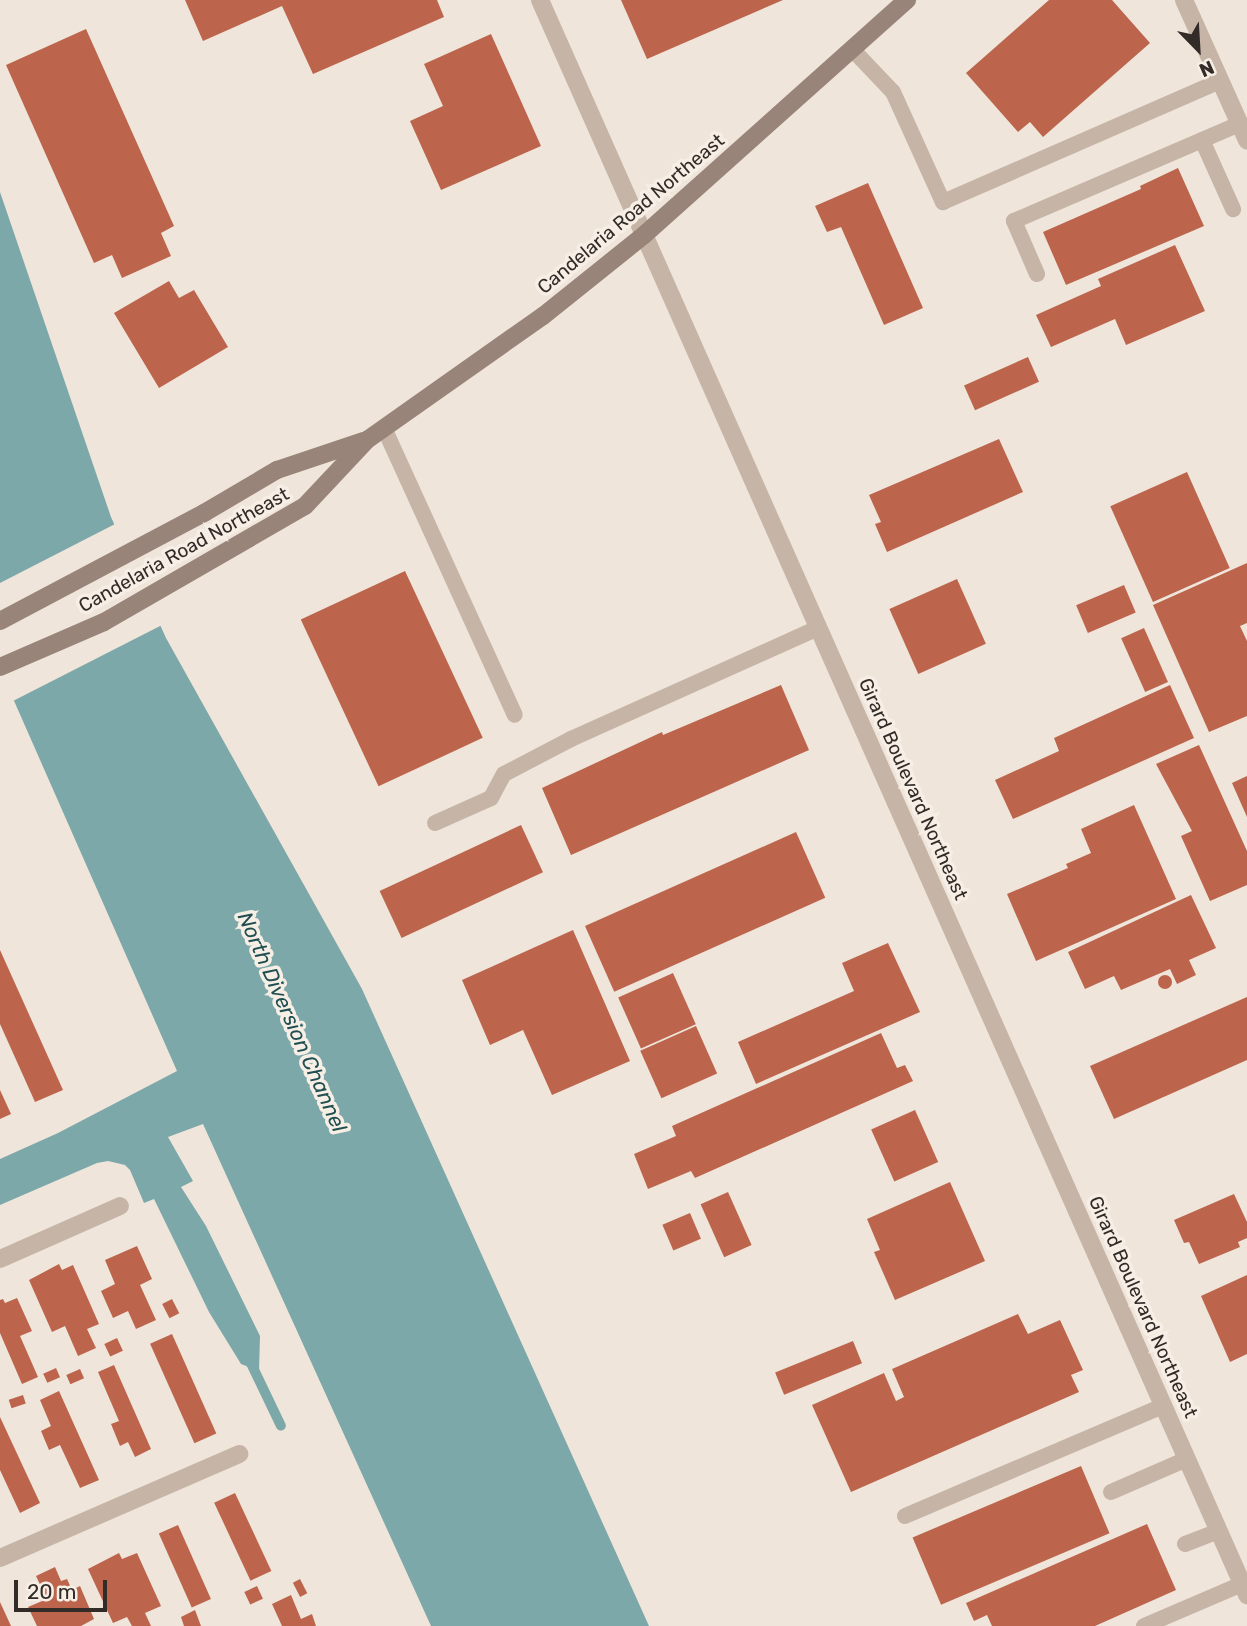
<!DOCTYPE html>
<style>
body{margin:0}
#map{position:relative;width:1247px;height:1626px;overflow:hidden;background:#efe5da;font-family:Rubik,sans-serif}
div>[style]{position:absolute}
.water>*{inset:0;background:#7ca8aa}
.pier>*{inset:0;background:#efe5da}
.stream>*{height:10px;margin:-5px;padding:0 5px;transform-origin:5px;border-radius:5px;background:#7ca8aa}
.building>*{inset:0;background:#bc654c;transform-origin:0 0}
.round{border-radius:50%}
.service>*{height:16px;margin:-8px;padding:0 8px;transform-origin:8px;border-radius:8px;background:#c6b5a7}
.minor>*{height:18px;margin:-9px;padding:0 9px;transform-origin:9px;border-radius:9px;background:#c6b5a7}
.tertiary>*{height:18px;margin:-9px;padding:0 9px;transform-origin:9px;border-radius:9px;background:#c6b5a7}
.secondary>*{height:18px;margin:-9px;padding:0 9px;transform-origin:9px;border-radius:9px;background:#998479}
span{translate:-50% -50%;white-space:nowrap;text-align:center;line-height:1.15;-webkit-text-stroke:7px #f7efe6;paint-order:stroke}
.street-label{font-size:19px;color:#332b27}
.water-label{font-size:21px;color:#204f51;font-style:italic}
.north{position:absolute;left:1163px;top:14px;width:70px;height:70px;-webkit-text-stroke:5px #f7efe6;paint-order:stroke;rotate:156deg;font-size:19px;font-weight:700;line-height:28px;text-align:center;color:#332b27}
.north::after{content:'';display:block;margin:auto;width:24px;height:32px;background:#332b27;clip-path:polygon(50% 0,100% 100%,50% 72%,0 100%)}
.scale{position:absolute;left:14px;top:1580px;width:93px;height:32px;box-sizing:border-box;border:4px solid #332b27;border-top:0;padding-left:9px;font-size:21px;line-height:24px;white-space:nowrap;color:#332b27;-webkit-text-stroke:5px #f7efe6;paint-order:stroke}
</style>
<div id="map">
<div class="water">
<div style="clip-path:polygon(0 192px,111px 517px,166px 638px,362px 989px,649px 1626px,431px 1626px,203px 1124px,168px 1137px,193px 1181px,181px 1187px,206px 1226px,260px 1336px,259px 1371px,241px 1364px,209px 1312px,154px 1199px,144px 1203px,130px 1170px,125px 1165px,108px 1161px,97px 1163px,0 1205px,0 1159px,58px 1133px,177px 1071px,0 669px)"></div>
</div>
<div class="pier">
<div style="clip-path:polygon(117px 523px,164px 624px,11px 702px,0 678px,0 583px)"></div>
</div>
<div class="stream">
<div style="left:248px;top:1357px;width:76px;rotate:64.4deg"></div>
</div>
<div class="building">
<div style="clip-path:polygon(185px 0,437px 0,444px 17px,313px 74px,282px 6px,203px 41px)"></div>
<div style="clip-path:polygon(621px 0,783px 0,647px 59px)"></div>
<div style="clip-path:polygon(1049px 0,1112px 0,1150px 43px,1043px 137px,1030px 122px,1018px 132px,966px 73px)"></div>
<div style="clip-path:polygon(86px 29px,174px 226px,161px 233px,171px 256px,122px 278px,112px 255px,94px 263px,6px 65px)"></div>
<div style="clip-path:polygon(491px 34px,541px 146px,441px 190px,410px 121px,443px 106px,424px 64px)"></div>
<div style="clip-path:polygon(1178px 168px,1204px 226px,1066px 285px,1043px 232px,1141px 189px,1140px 186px)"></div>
<div style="clip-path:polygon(868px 183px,923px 308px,884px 325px,841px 227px,827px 232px,815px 206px)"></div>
<div style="clip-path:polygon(1175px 245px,1205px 311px,1126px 345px,1115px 319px,1051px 347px,1036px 315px,1101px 286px,1098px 279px)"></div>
<div style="clip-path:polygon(169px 281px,179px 298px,194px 290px,228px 347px,159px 388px,114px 313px)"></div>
<div style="left:1028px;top:357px;width:27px;height:70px;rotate:66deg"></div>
<div style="clip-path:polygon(999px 439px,1023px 492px,887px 552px,875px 524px,881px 522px,869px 495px)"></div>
<div style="left:1187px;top:472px;width:105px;height:84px;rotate:66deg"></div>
<div style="clip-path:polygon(1247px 563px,1247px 623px,1240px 626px,1247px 641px,1247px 716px,1209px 732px,1153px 605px)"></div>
<div style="left:405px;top:571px;width:184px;height:115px;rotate:65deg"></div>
<div style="left:957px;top:579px;width:71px;height:74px;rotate:66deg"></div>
<div style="left:1124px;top:585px;width:30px;height:52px;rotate:67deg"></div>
<div style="left:1144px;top:628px;width:59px;height:25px;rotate:66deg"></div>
<div style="clip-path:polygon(781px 685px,809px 750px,571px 855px,542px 788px,662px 732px,663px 735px)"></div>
<div style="clip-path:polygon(1170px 685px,1194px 738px,1013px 819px,995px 780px,1059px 751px,1054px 738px)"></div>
<div style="clip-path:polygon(1199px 745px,1247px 851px,1247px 885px,1210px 901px,1181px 836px,1192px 831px,1156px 764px)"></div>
<div style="clip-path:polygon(1247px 776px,1247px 817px,1232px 783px)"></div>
<div style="clip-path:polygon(1134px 805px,1176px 899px,1036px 961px,1007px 894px,1068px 868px,1066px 864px,1091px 853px,1081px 829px)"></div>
<div style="left:521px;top:825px;width:52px;height:156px;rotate:65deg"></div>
<div style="left:796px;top:832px;width:72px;height:231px;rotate:66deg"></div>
<div style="clip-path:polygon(1191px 895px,1216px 948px,1189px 960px,1196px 975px,1177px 984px,1170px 969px,1121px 990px,1114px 976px,1085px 989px,1068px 952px)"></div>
<div style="clip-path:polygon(573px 930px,630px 1061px,552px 1095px,523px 1030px,490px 1045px,462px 980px)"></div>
<div style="clip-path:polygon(888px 943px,920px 1012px,756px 1084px,738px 1042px,854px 991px,842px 963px)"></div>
<div style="clip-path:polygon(0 950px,63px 1090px,35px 1102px,0 1024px)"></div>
<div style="left:673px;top:973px;width:56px;height:60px;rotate:66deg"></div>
<div class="round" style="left:1158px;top:975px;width:14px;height:14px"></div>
<div style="clip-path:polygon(1247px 997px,1247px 1060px,1114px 1119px,1090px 1066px)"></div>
<div style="left:696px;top:1026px;width:52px;height:61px;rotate:66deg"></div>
<div style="clip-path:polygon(881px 1033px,897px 1068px,905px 1065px,913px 1081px,695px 1178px,691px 1171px,648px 1189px,634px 1154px,676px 1136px,672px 1126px)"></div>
<div style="clip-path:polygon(0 1090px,11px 1114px,0 1119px)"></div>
<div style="left:915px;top:1110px;width:57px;height:48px;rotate:66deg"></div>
<div style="clip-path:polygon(950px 1182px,985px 1261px,895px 1300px,874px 1252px,880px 1250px,867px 1219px)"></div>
<div style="left:728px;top:1192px;width:58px;height:30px;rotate:66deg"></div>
<div style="clip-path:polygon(1234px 1194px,1247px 1222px,1247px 1238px,1238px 1242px,1240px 1247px,1199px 1264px,1189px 1242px,1184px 1243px,1174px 1220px)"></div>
<div style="left:690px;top:1213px;width:28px;height:30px;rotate:67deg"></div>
<div style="clip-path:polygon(137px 1246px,152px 1279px,140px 1285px,156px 1320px,136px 1329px,128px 1311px,113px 1318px,101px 1291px,115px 1284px,105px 1260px)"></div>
<div style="clip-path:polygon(59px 1264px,62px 1270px,73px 1265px,99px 1324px,87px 1329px,96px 1348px,78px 1356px,65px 1326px,52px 1332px,29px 1280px)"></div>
<div style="clip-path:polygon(1247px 1275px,1247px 1354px,1230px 1362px,1201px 1296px)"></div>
<div style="clip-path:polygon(17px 1298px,32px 1331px,20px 1336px,38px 1377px,22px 1384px,0 1333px,0 1300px,3px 1299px,5px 1303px)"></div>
<div style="left:172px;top:1299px;width:16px;height:11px;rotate:63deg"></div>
<div style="clip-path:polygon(1018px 1314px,1028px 1334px,1060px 1320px,1083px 1370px,1071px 1375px,1079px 1392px,851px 1492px,812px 1405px,884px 1373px,896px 1401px,904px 1397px,892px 1369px)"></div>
<div style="left:172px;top:1334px;width:109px;height:24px;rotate:66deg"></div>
<div style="left:117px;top:1338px;width:14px;height:14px;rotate:65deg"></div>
<div style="left:853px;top:1341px;width:24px;height:84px;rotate:68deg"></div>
<div style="clip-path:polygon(114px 1365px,151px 1449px,135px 1457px,128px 1442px,120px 1446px,111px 1424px,119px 1421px,98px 1372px)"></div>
<div style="left:56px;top:1368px;width:10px;height:14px;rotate:66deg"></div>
<div style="left:80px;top:1369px;width:10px;height:15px;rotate:66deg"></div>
<div style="clip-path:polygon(59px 1391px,99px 1480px,80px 1488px,60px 1445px,49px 1450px,41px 1431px,51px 1426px,40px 1400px)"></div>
<div style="left:23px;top:1395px;width:9px;height:15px;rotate:72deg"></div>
<div style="clip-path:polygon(0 1417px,40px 1503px,20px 1513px,0 1470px)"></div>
<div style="left:1081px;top:1466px;width:73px;height:183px;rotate:67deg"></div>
<div style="left:235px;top:1493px;width:86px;height:23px;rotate:65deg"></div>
<div style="clip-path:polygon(1147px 1524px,1176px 1590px,1095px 1626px,992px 1626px,987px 1615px,974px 1621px,966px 1603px)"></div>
<div style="left:178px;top:1525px;width:81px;height:21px;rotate:66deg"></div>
<div style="clip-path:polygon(119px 1553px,122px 1559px,137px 1553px,161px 1606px,145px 1613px,151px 1626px,132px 1626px,127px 1617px,113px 1623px,88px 1569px)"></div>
<div style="clip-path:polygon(55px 1567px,61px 1581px,67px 1579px,72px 1590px,80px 1586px,94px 1619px,81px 1626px,37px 1626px,28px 1607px,47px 1599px,36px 1576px)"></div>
<div style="left:300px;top:1579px;width:16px;height:8px;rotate:63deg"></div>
<div style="left:257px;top:1586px;width:14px;height:14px;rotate:65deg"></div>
<div style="clip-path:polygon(291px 1595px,301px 1619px,312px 1614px,316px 1626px,282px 1626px,272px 1604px)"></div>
<div style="clip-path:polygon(0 1602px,11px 1626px,0 1626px)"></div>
<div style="clip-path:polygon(195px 1610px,201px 1626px,184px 1626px,181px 1617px)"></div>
</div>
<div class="service">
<div style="left:852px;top:49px;width:59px;rotate:46.4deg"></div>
<div style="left:893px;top:92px;width:121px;rotate:65.6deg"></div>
<div style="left:943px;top:202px;width:302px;rotate:-23.6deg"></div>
<div style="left:1202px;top:140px;width:76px;rotate:65.8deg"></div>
<div style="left:1037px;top:274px;width:58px;rotate:-113.5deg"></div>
<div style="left:1014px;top:221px;width:245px;rotate:-23.3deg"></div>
<div style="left:384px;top:428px;width:315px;rotate:65.5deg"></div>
<div style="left:435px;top:823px;width:61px;rotate:-24.1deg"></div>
<div style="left:491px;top:798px;width:27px;rotate:-62deg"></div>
<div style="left:504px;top:774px;width:76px;rotate:-27.6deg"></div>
<div style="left:571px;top:739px;width:271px;rotate:-24.2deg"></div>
<div style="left:1111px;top:1492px;width:83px;rotate:-23.5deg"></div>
<div style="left:905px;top:1516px;width:280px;rotate:-23.1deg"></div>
<div style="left:1185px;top:1544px;width:36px;rotate:-21deg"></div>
<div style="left:1144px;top:1626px;width:107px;rotate:-23.2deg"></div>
</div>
<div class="minor">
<div style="left:540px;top:0;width:1745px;rotate:66.09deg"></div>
<div style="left:0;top:1259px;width:131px;rotate:-23.8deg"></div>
<div style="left:0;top:1558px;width:261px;rotate:-23.5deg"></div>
</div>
<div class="tertiary">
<div style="left:1184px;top:0;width:154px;rotate:65.8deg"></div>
</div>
<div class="secondary">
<div style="left:0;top:621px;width:231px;rotate:-27.9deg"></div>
<div style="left:204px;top:513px;width:85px;rotate:-30.5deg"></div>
<div style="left:277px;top:470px;width:91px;rotate:-18.6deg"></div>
<div style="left:0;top:667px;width:113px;rotate:-23.4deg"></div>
<div style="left:104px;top:622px;width:232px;rotate:-30deg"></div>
<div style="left:305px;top:506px;width:91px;rotate:-46.8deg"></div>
<div style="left:367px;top:440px;width:215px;rotate:-35.2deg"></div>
<div style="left:543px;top:316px;width:129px;rotate:-38.7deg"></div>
<div style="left:644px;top:235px;width:353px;rotate:-41.8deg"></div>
</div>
<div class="street-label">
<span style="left:631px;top:214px;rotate:-40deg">Candelaria Road Northeast</span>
<span style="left:184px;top:550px;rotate:-29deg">Candelaria Road Northeast</span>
<span style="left:913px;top:789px;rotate:66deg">Girard Boulevard Northeast</span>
<span style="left:1143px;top:1307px;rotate:66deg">Girard Boulevard Northeast</span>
</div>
<div class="water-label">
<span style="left:292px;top:1022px;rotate:66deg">North Diversion Channel</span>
</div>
<div class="north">N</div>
<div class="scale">20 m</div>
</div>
